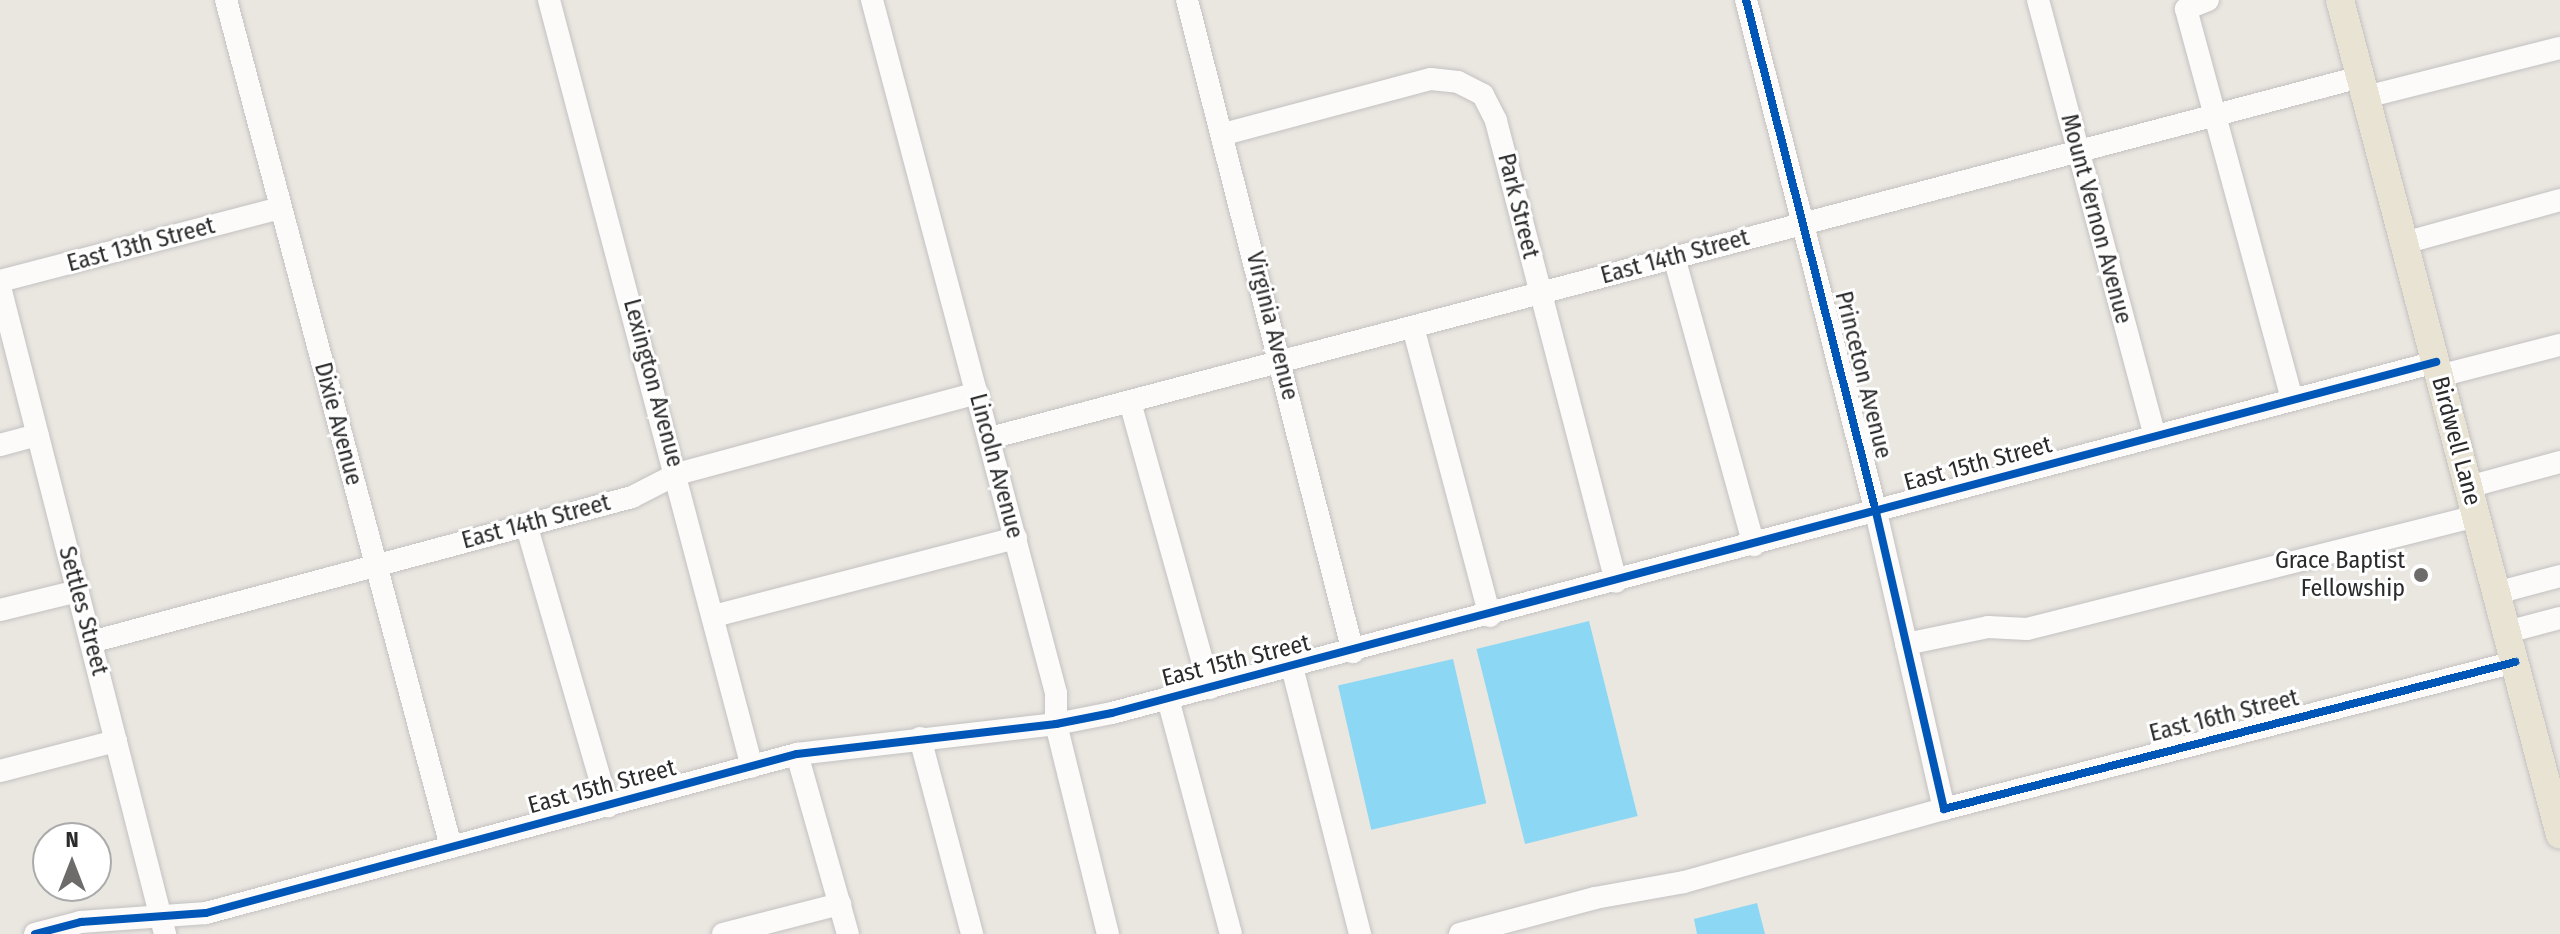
<!DOCTYPE html>
<style>
body{margin:0}
#map{position:relative;width:2560px;height:934px;overflow:hidden;background:#eae6e0;font-family:"Fira Sans Condensed",sans-serif}
div>[style]{position:absolute}
.water>*{inset:0;background:#8cd7f4;transform-origin:0 0}
.roads{filter:drop-shadow(0 0 2px #c3c2c2) drop-shadow(0 0 2px #c3c2c2)}
.minor>*{height:22px;margin:-11px;padding:0 11px;transform-origin:11px;border-radius:11px;background:#fcfbfa}
.major>*{height:28px;margin:-14px;padding:0 14px;transform-origin:14px;border-radius:14px;background:#e8e3d2}
.cycleway>*{height:8px;margin:-4px;padding:0 4px;transform-origin:4px;border-radius:4px;background:#0057b8}
.dots>*{width:22px;height:22px;translate:-50% -50%;box-sizing:border-box;border:4px solid #fff;border-radius:50%}
span{translate:-50% -50%;white-space:nowrap;text-align:center;line-height:1.15;-webkit-text-stroke:6px #fff;paint-order:stroke}
.street-label{font-size:24px;color:#2b2b2b}
.poi-label{font-size:24px;color:#2b2b2b}
.right{translate:-100% -50%;text-align:right}
.north{position:absolute;left:32px;top:822px;width:80px;height:80px;box-sizing:border-box;background:#fff;border:2px solid #aaa;border-radius:50%;rotate:0deg;font-size:22px;font-weight:700;line-height:32px;text-align:center;color:#2b2b2b}
.north::after{content:'';display:block;margin:auto;width:28px;height:36px;background:#6e6c6a;clip-path:polygon(50% 0,100% 100%,50% 72%,0 100%)}
</style>
<div id="map">
<div class="water">
<div style="left:1589px;top:621px;width:201px;height:116px;rotate:76deg"></div>
<div style="left:1453px;top:659px;width:148px;height:118px;rotate:77deg"></div>
<div style="clip-path:polygon(1757px 903px,1765px 934px,1697px 934px,1694px 919px)"></div>
</div>
<div class="roads">
<div class="minor">
<div style="left:226px;top:0;width:876px;rotate:75.12deg"></div>
<div style="left:549px;top:0;width:793px;rotate:75.18deg"></div>
<div style="left:872px;top:0;width:717px;rotate:75.13deg"></div>
<div style="left:1056px;top:693px;width:31px;rotate:90deg"></div>
<div style="left:1056px;top:724px;width:216px;rotate:76.1deg"></div>
<div style="left:1187px;top:0;width:673px;rotate:75.72deg"></div>
<div style="left:1746px;top:0;width:528px;rotate:75.75deg"></div>
<div style="left:1876px;top:512px;width:305px;rotate:77.1deg"></div>
<div style="left:2038px;top:0;width:452px;rotate:75deg"></div>
<div style="left:2208px;top:0;width:24px;rotate:158deg"></div>
<div style="left:2186px;top:9px;width:405px;rotate:74.8deg"></div>
<div style="left:2366px;top:97px;width:200px;rotate:-14.2deg"></div>
<div style="left:1224px;top:134px;width:214px;rotate:-14.9deg"></div>
<div style="left:1431px;top:79px;width:27px;rotate:6deg"></div>
<div style="left:1458px;top:82px;width:28px;rotate:27deg"></div>
<div style="left:1483px;top:95px;width:29px;rotate:63deg"></div>
<div style="left:1496px;top:121px;width:476px;rotate:75.4deg"></div>
<div style="left:2404px;top:243px;width:162px;rotate:-15.4deg"></div>
<div style="left:1674px;top:257px;width:299px;rotate:74.5deg"></div>
<div style="left:0;top:281px;width:290px;rotate:-14.6deg"></div>
<div style="left:0;top:287px;width:668px;rotate:75.69deg"></div>
<div style="left:1413px;top:327px;width:299px;rotate:75.1deg"></div>
<div style="left:2439px;top:376px;width:125px;rotate:-14.4deg"></div>
<div style="left:1130px;top:402px;width:297px;rotate:74.4deg"></div>
<div style="left:990px;top:438px;width:1417px;rotate:-14.76deg"></div>
<div style="left:0;top:445px;width:39px;rotate:-15deg"></div>
<div style="left:2468px;top:487px;width:95px;rotate:-15.2deg"></div>
<div style="left:526px;top:524px;width:294px;rotate:73.8deg"></div>
<div style="left:2496px;top:593px;width:66px;rotate:-14.9deg"></div>
<div style="left:0;top:610px;width:80px;rotate:-13.7deg"></div>
<div style="left:714px;top:616px;width:312px;rotate:-14.5deg"></div>
<div style="left:2507px;top:632px;width:55px;rotate:-14.8deg"></div>
<div style="left:91px;top:642px;width:560px;rotate:-15deg"></div>
<div style="left:632px;top:497px;width:51px;rotate:-27.1deg"></div>
<div style="left:677px;top:474px;width:311px;rotate:-15.1deg"></div>
<div style="left:1906px;top:644px;width:84px;rotate:-11.7deg"></div>
<div style="left:1988px;top:627px;width:39px;rotate:3deg"></div>
<div style="left:2027px;top:629px;width:463px;rotate:-14.1deg"></div>
<div style="left:1292px;top:667px;width:276px;rotate:75.7deg"></div>
<div style="left:1168px;top:699px;width:243px;rotate:75deg"></div>
<div style="left:920px;top:738px;width:203px;rotate:75.1deg"></div>
<div style="left:797px;top:754px;width:187px;rotate:74.2deg"></div>
<div style="left:0;top:771px;width:120px;rotate:-14.5deg"></div>
<div style="left:35px;top:934px;width:48px;rotate:-14.6deg"></div>
<div style="left:81px;top:922px;width:125px;rotate:-4.1deg"></div>
<div style="left:206px;top:913px;width:612px;rotate:-15.06deg"></div>
<div style="left:797px;top:754px;width:261px;rotate:-6.6deg"></div>
<div style="left:1056px;top:724px;width:57px;rotate:-11.1deg"></div>
<div style="left:1112px;top:713px;width:1370px;rotate:-14.85deg"></div>
<div style="left:723px;top:934px;width:121px;rotate:-14.4deg"></div>
<div style="left:1460px;top:934px;width:140px;rotate:-14.9deg"></div>
<div style="left:1595px;top:898px;width:90px;rotate:-10.2deg"></div>
<div style="left:1684px;top:882px;width:270px;rotate:-15.7deg"></div>
<div style="left:1944px;top:809px;width:590px;rotate:-14.44deg"></div>
</div>
<div class="major">
<div style="left:2340px;top:0;width:863px;rotate:75.24deg"></div>
</div>
</div>
<div class="cycleway">
<div style="left:1746px;top:0;width:528px;rotate:75.75deg"></div>
<div style="left:1876px;top:512px;width:305px;rotate:77.1deg"></div>
<div style="left:1944px;top:809px;width:590px;rotate:-14.44deg"></div>
<div style="left:35px;top:934px;width:48px;rotate:-14.6deg"></div>
<div style="left:81px;top:922px;width:125px;rotate:-4.1deg"></div>
<div style="left:206px;top:913px;width:612px;rotate:-15.06deg"></div>
<div style="left:797px;top:754px;width:261px;rotate:-6.6deg"></div>
<div style="left:1056px;top:724px;width:57px;rotate:-11.1deg"></div>
<div style="left:1112px;top:713px;width:1370px;rotate:-14.85deg"></div>
</div>
<div class="dots">
<div style="left:2421px;top:575px;background:#6e6c6a"></div>
</div>
<div class="street-label">
<span style="left:1518px;top:206px;rotate:76deg">Park Street</span>
<span style="left:2096px;top:219px;rotate:75deg">Mount Vernon Avenue</span>
<span style="left:141px;top:245px;rotate:-15deg">East 13th Street</span>
<span style="left:1675px;top:257px;rotate:-15deg">East 14th Street</span>
<span style="left:1272px;top:326px;rotate:76deg">Virginia Avenue</span>
<span style="left:1863px;top:375px;rotate:76deg">Princeton Avenue</span>
<span style="left:653px;top:383px;rotate:75deg">Lexington Avenue</span>
<span style="left:338px;top:424px;rotate:75deg">Dixie Avenue</span>
<span style="left:2456px;top:441px;rotate:75deg">Birdwell Lane</span>
<span style="left:1978px;top:464px;rotate:-15deg">East 15th Street</span>
<span style="left:996px;top:466px;rotate:75deg">Lincoln Avenue</span>
<span style="left:536px;top:522px;rotate:-15deg">East 14th Street</span>
<span style="left:83px;top:611px;rotate:75deg">Settles Street</span>
<span style="left:1236px;top:661px;rotate:-14deg">East 15th Street</span>
<span style="left:2224px;top:716px;rotate:-14deg">East 16th Street</span>
<span style="left:602px;top:787px;rotate:-15deg">East 15th Street</span>
</div>
<div class="poi-label">
<span class="right" style="left:2405px;top:575px">Grace Baptist<br>Fellowship</span>
</div>
<div class="north">N</div>
</div>
